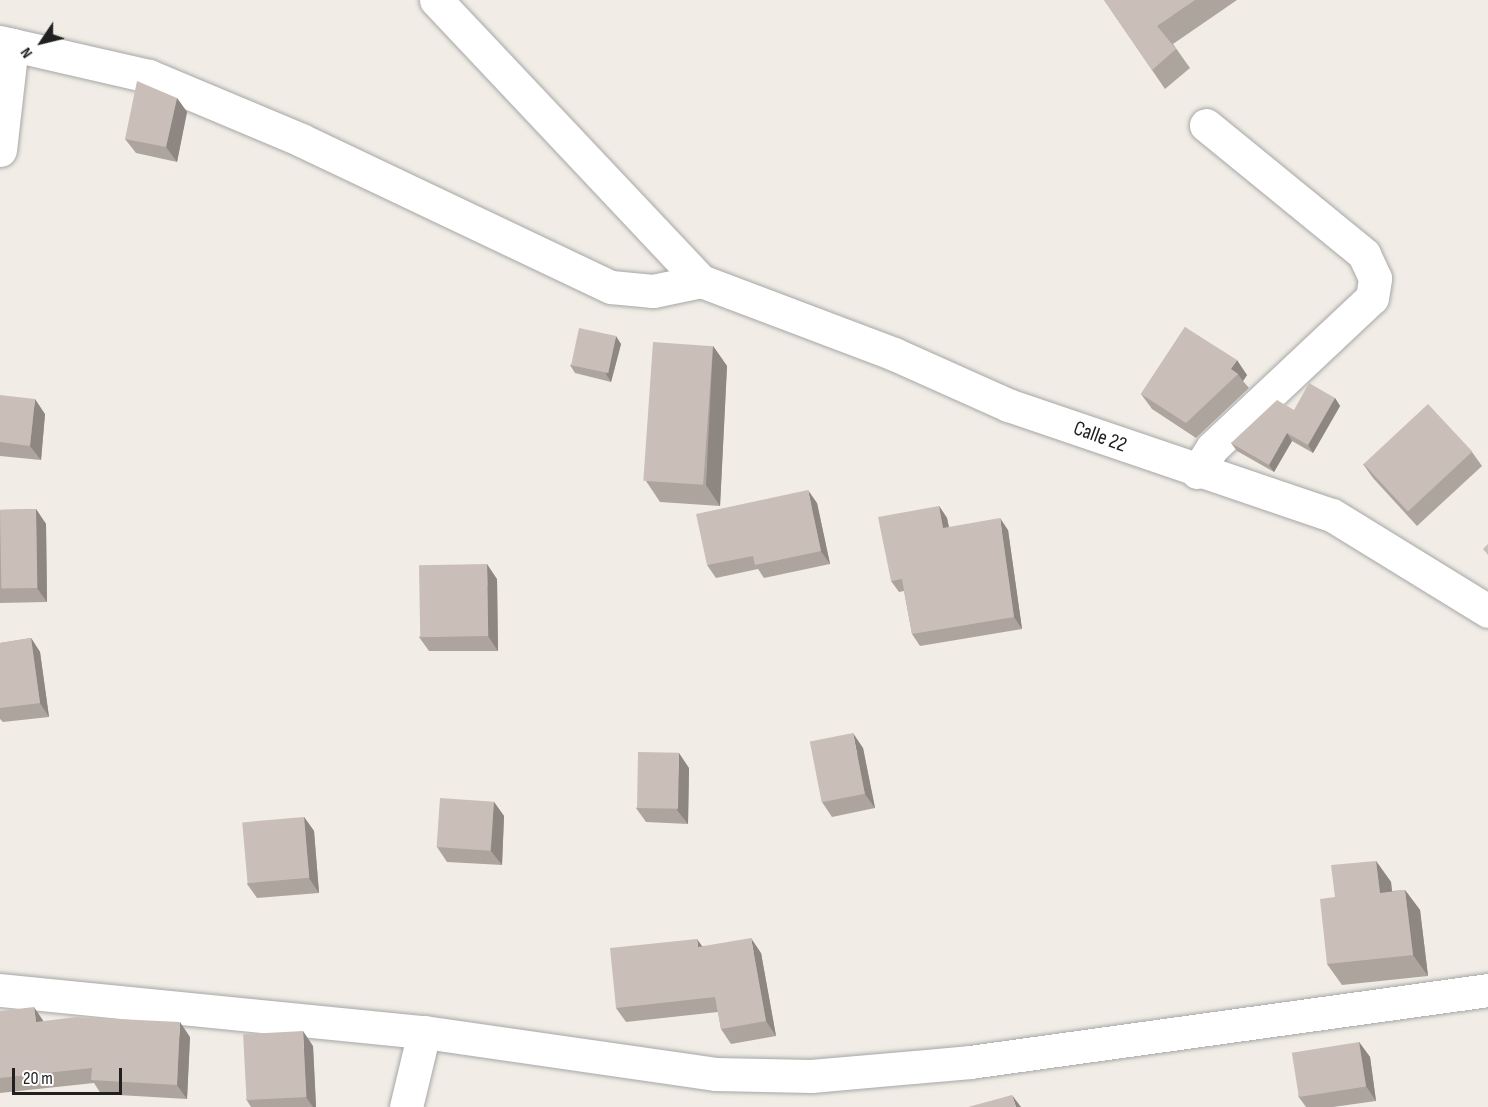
<!DOCTYPE html>
<style>
body{margin:0}
#map{position:relative;width:1488px;height:1107px;overflow:hidden;background:#f1ede6;font-family:"Sofia Sans Condensed",sans-serif}
div>[style]{position:absolute}
.roads{filter:drop-shadow(0 0 2px #a7a7a7) drop-shadow(0 0 2px #a7a7a7)}
.minor>*{height:33px;margin:-16.5px;padding:0 16.5px;transform-origin:16.5px;border-radius:16.5px;background:#fff}
.tertiary>*{height:33px;margin:-16.5px;padding:0 16.5px;transform-origin:16.5px;border-radius:16.5px;background:#fff}
.wall>*{inset:0;background:#aea49e}
.shaded-wall>*{inset:0;background:#8d8681}
.building>*{inset:0;background:#cabfb8;transform-origin:0 0}
span{translate:-50% -50%;white-space:nowrap;text-align:center;line-height:1.15;-webkit-text-stroke:4.5px #fff;paint-order:stroke}
.street-label{font-size:21px;color:#202020}
.north{position:absolute;left:12px;top:12px;width:60px;height:60px;-webkit-text-stroke:4px #fff;paint-order:stroke;rotate:235deg;font-size:16px;font-weight:700;line-height:24px;text-align:center;color:#202020}
.north::after{content:'';display:block;margin:auto;width:21px;height:27px;background:#202020;clip-path:polygon(50% 0,100% 100%,50% 72%,0 100%)}
.scale{position:absolute;left:12px;top:1068px;width:110px;height:27px;box-sizing:border-box;border:3px solid #202020;border-top:0;padding-left:8px;font-size:18px;line-height:21px;white-space:nowrap;color:#202020;-webkit-text-stroke:4px #fff;paint-order:stroke}
</style>
<div id="map">
<div class="roads">
<div class="minor">
<div style="left:436px;top:0;width:386px;rotate:46.7deg"></div>
<div style="left:701px;top:281px;width:206px;rotate:20.7deg"></div>
<div style="left:894px;top:354px;width:125px;rotate:24.1deg"></div>
<div style="left:1008px;top:405px;width:342px;rotate:18.8deg"></div>
<div style="left:1332px;top:515px;width:183px;rotate:31.6deg"></div>
<div style="left:0;top:42px;width:153px;rotate:12.9deg"></div>
<div style="left:149px;top:76px;width:165px;rotate:22.8deg"></div>
<div style="left:301px;top:140px;width:343px;rotate:25.4deg"></div>
<div style="left:611px;top:287px;width:42px;rotate:5.4deg"></div>
<div style="left:653px;top:291px;width:49px;rotate:-11.8deg"></div>
<div style="left:0;top:150px;width:106px;rotate:-83.5deg"></div>
<div style="left:1197px;top:472px;width:28px;rotate:-58deg"></div>
<div style="left:1212px;top:448px;width:219px;rotate:-43.2deg"></div>
<div style="left:1372px;top:298px;width:20px;rotate:-81deg"></div>
<div style="left:1375px;top:278px;width:26px;rotate:-115deg"></div>
<div style="left:1364px;top:254px;width:204px;rotate:-140.8deg"></div>
<div style="left:406px;top:1107px;width:77px;rotate:-76.5deg"></div>
</div>
<div class="tertiary">
<div style="left:0;top:990px;width:426px;rotate:5.7deg"></div>
<div style="left:424px;top:1032px;width:294px;rotate:8.2deg"></div>
<div style="left:715px;top:1074px;width:96px;rotate:1.2deg"></div>
<div style="left:811px;top:1076px;width:160px;rotate:-5deg"></div>
<div style="left:970px;top:1062px;width:523px;rotate:-7.91deg"></div>
</div>
</div>
<div class="wall">
<div style="clip-path:polygon(1104px 0,1237px 0,1173px 44px,1190px 68px,1165px 89px)"></div>
<div style="clip-path:polygon(177px 98px,187px 112px,177px 162px,136px 153px,125px 139px)"></div>
<div style="clip-path:polygon(1185px 327px,1247px 375px,1243px 381px,1249px 388px,1196px 438px,1152px 409px,1141px 394px)"></div>
<div style="clip-path:polygon(621px 344px,611px 382px,575px 373px,570px 365px)"></div>
<div style="clip-path:polygon(713px 346px,727px 366px,720px 506px,660px 502px,646px 481px)"></div>
<div style="clip-path:polygon(0 395px,45px 414px,41px 460px,0 456px)"></div>
<div style="clip-path:polygon(1335px 398px,1340px 406px,1313px 453px,1292px 441px,1274px 472px,1237px 451px,1231px 443px,1294px 410px)"></div>
<div style="clip-path:polygon(1472px 452px,1482px 466px,1417px 526px,1373px 478px,1363px 464px)"></div>
<div style="clip-path:polygon(817px 503px,830px 564px,764px 578px,758px 569px,716px 578px,707px 565px)"></div>
<div style="clip-path:polygon(939px 506px,947px 518px,949px 527px,1008px 530px,1022px 629px,920px 646px,912px 634px,904px 591px,899px 592px,891px 581px)"></div>
<div style="clip-path:polygon(36px 509px,46px 524px,47px 602px,0 603px,0 510px)"></div>
<div style="clip-path:polygon(497px 579px,498px 651px,429px 651px,419px 637px)"></div>
<div style="clip-path:polygon(31px 638px,40px 652px,49px 717px,3px 722px,0 719px,0 643px)"></div>
<div style="clip-path:polygon(863px 748px,875px 808px,832px 817px,822px 802px)"></div>
<div style="clip-path:polygon(689px 768px,688px 824px,646px 822px,636px 808px)"></div>
<div style="clip-path:polygon(494px 802px,504px 816px,502px 865px,447px 862px,437px 847px)"></div>
<div style="clip-path:polygon(304px 817px,314px 831px,319px 893px,257px 898px,247px 884px)"></div>
<div style="clip-path:polygon(1376px 861px,1391px 882px,1392px 891px,1405px 890px,1420px 910px,1428px 976px,1342px 985px,1327px 964px,1335px 897px)"></div>
<div style="clip-path:polygon(702px 946px,761px 953px,776px 1036px,731px 1044px,721px 1029px,718px 1012px,626px 1022px,616px 1008px)"></div>
<div style="clip-path:polygon(0 1011px,43px 1021px,190px 1037px,187px 1099px,101px 1094px,94px 1083px,0 1093px)"></div>
<div style="clip-path:polygon(1359px 1042px,1370px 1057px,1376px 1101px,1333px 1107px,1306px 1107px,1298px 1096px)"></div>
<div style="clip-path:polygon(313px 1046px,316px 1107px,251px 1107px,246px 1099px)"></div>
</div>
<div class="shaded-wall">
<div style="clip-path:polygon(177px 98px,187px 112px,177px 162px,166px 147px)"></div>
<div style="clip-path:polygon(616px 336px,621px 344px,611px 382px,606px 374px)"></div>
<div style="clip-path:polygon(713px 346px,727px 366px,720px 506px,706px 485px)"></div>
<div style="clip-path:polygon(1237px 360px,1247px 375px,1243px 381px,1238px 374px,1231px 369px)"></div>
<div style="clip-path:polygon(1335px 398px,1340px 406px,1313px 453px,1308px 445px)"></div>
<div style="clip-path:polygon(35px 399px,45px 414px,41px 460px,30px 446px)"></div>
<div style="clip-path:polygon(1287px 433px,1292px 441px,1274px 472px,1269px 465px)"></div>
<div style="clip-path:polygon(808px 490px,817px 503px,830px 564px,821px 551px)"></div>
<div style="clip-path:polygon(939px 506px,947px 518px,951px 539px,943px 528px)"></div>
<div style="clip-path:polygon(36px 509px,46px 524px,47px 602px,37px 588px)"></div>
<div style="clip-path:polygon(1000px 518px,1008px 530px,1022px 629px,1014px 617px)"></div>
<div style="clip-path:polygon(487px 564px,497px 579px,498px 651px,488px 636px)"></div>
<div style="clip-path:polygon(31px 638px,40px 652px,49px 717px,40px 703px)"></div>
<div style="clip-path:polygon(853px 733px,863px 748px,875px 808px,865px 794px)"></div>
<div style="clip-path:polygon(679px 753px,689px 768px,688px 824px,677px 810px)"></div>
<div style="clip-path:polygon(494px 802px,504px 816px,502px 865px,491px 851px)"></div>
<div style="clip-path:polygon(304px 817px,314px 831px,319px 893px,309px 878px)"></div>
<div style="clip-path:polygon(1376px 861px,1391px 882px,1394px 913px,1380px 893px)"></div>
<div style="clip-path:polygon(1405px 890px,1420px 910px,1428px 976px,1413px 955px)"></div>
<div style="clip-path:polygon(751px 938px,761px 953px,776px 1036px,766px 1021px)"></div>
<div style="clip-path:polygon(697px 939px,707px 953px,698px 947px)"></div>
<div style="clip-path:polygon(34px 1007px,44px 1022px,36px 1022px)"></div>
<div style="clip-path:polygon(180px 1022px,190px 1037px,187px 1099px,177px 1085px)"></div>
<div style="clip-path:polygon(303px 1031px,313px 1046px,316px 1107px,313px 1107px,306px 1097px)"></div>
<div style="clip-path:polygon(1359px 1042px,1370px 1057px,1376px 1101px,1366px 1086px)"></div>
<div style="clip-path:polygon(1012px 1095px,1021px 1107px,1016px 1107px)"></div>
</div>
<div class="building">
<div style="clip-path:polygon(1104px 0,1195px 0,1157px 26px,1176px 49px,1152px 70px)"></div>
<div style="clip-path:polygon(137px 81px,177px 98px,166px 147px,125px 139px)"></div>
<div style="clip-path:polygon(1185px 327px,1237px 360px,1231px 369px,1238px 374px,1186px 423px,1141px 394px)"></div>
<div style="left:579px;top:328px;width:38px;height:38px;rotate:12deg"></div>
<div style="left:653px;top:342px;width:60px;height:139px;rotate:4deg"></div>
<div style="clip-path:polygon(1309px 383px,1335px 398px,1308px 445px,1287px 433px,1269px 465px,1231px 443px,1277px 400px,1294px 410px)"></div>
<div style="clip-path:polygon(0 395px,35px 399px,30px 446px,0 442px)"></div>
<div style="left:1428px;top:404px;width:65px;height:88px;rotate:47deg"></div>
<div style="clip-path:polygon(808px 490px,821px 551px,755px 565px,753px 556px,707px 565px,696px 514px)"></div>
<div style="clip-path:polygon(939px 506px,943px 528px,1000px 518px,1014px 617px,912px 634px,902px 579px,891px 581px,878px 517px)"></div>
<div style="left:36px;top:509px;width:79px;height:36px;rotate:89deg"></div>
<div style="clip-path:polygon(1488px 544px,1488px 555px,1483px 549px)"></div>
<div style="left:487px;top:564px;width:72px;height:68px;rotate:89deg"></div>
<div style="clip-path:polygon(31px 638px,40px 703px,0 708px,0 643px)"></div>
<div style="left:853px;top:733px;width:62px;height:44px;rotate:79deg"></div>
<div style="left:638px;top:752px;width:41px;height:56px;rotate:1deg"></div>
<div style="left:440px;top:798px;width:54px;height:49px;rotate:4deg"></div>
<div style="left:304px;top:817px;width:61px;height:62px;rotate:85deg"></div>
<div style="clip-path:polygon(1376px 861px,1380px 893px,1405px 890px,1413px 955px,1327px 964px,1320px 899px,1335px 897px,1331px 865px)"></div>
<div style="clip-path:polygon(751px 938px,766px 1021px,721px 1029px,715px 997px,616px 1008px,610px 948px,697px 939px,698px 947px)"></div>
<div style="clip-path:polygon(34px 1007px,36px 1022px,76px 1017px,180px 1022px,177px 1085px,91px 1080px,92px 1068px,0 1078px,0 1011px)"></div>
<div style="left:303px;top:1031px;width:66px;height:60px;rotate:87deg"></div>
<div style="left:1359px;top:1042px;width:45px;height:68px;rotate:81deg"></div>
<div style="clip-path:polygon(1012px 1095px,1016px 1107px,968px 1107px)"></div>
</div>
<div class="street-label">
<span style="left:1100px;top:437px;rotate:20deg">Calle 22</span>
</div>
<div class="north">N</div>
<div class="scale">20 m</div>
</div>
